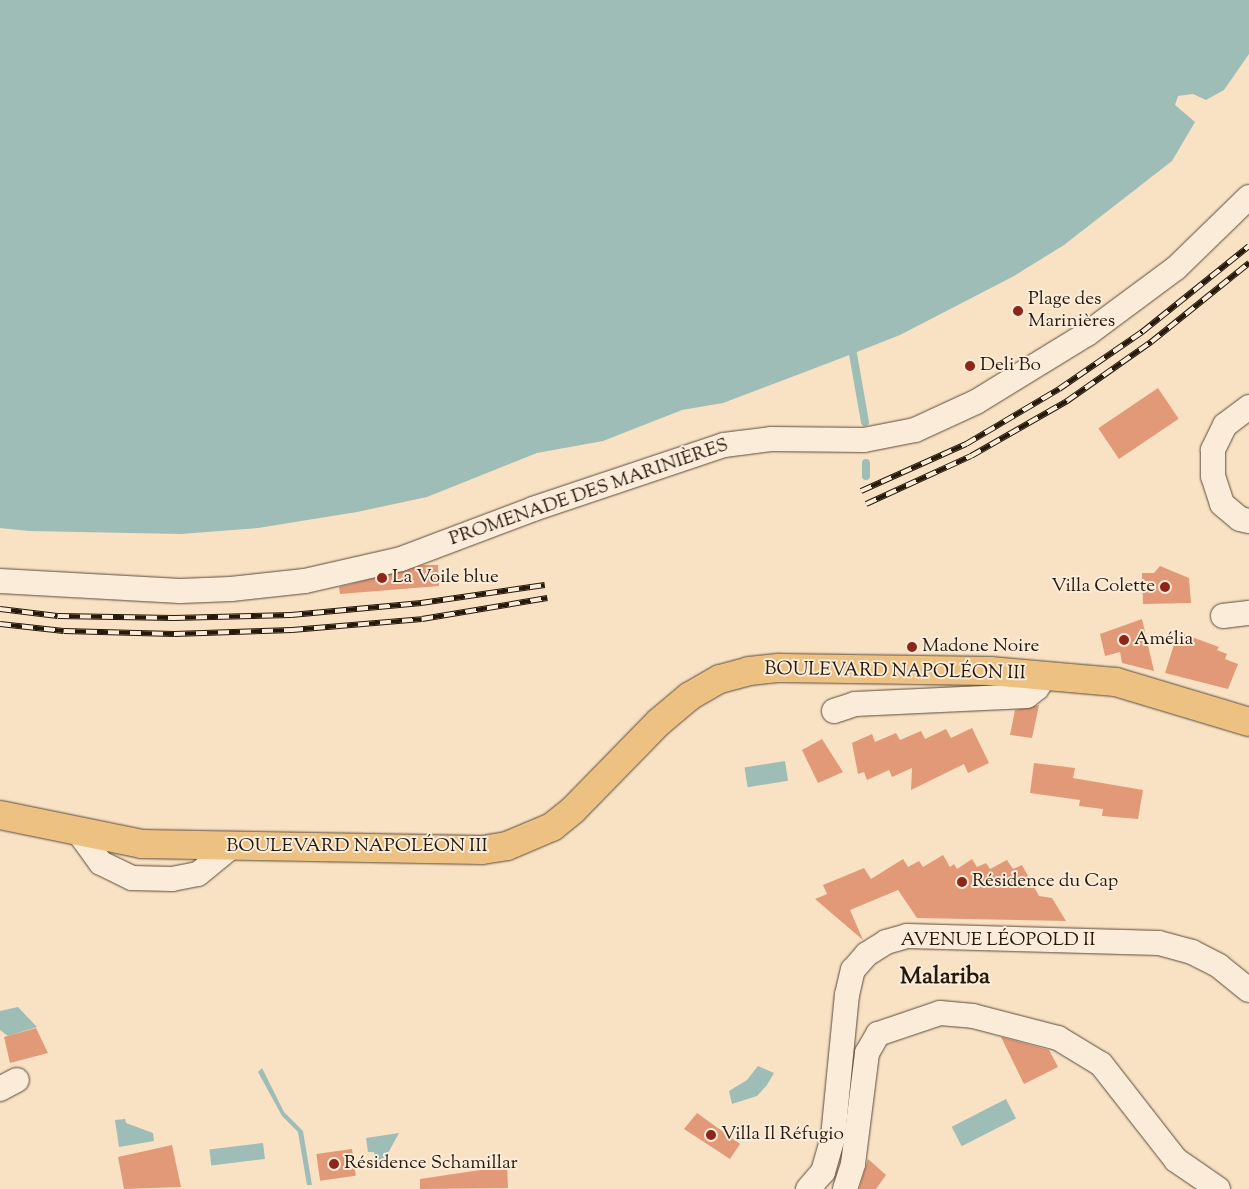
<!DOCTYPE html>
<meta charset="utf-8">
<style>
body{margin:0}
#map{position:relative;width:1249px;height:1189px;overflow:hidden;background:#f9e2c4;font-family:"Sorts Mill Goudy",serif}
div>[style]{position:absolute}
.water>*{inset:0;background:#9ebdb7;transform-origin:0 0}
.stream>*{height:8px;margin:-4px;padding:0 4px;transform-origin:4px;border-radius:4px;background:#9ebdb7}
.building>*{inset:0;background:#e19978;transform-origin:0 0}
.roads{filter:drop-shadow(0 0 1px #5b4b3a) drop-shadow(0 0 1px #5b4b3a)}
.minor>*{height:24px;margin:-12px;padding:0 12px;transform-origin:12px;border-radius:12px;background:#fbecd9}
.major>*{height:28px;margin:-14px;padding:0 14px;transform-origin:14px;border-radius:14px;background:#ecc182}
.rail>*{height:5.5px;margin-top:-2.75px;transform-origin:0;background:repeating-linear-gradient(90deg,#fbecd9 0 11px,#26190c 0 22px);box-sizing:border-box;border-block:1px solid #26190c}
.dots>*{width:14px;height:14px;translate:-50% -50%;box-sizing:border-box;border:2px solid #fbecd9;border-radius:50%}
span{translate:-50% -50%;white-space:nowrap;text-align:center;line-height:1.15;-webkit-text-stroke:4px #fbecd9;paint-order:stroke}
.poi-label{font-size:19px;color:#26190c}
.left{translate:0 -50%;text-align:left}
.right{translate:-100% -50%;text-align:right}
.street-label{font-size:19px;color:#26190c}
.district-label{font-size:24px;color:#26190c;font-weight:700}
</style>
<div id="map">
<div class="water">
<div style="clip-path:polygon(0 0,1249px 0,1249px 54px,1224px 90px,1206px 100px,1193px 94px,1178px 96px,1175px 105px,1195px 122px,1172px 161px,1064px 245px,1014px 276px,900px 335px,839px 359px,723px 403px,682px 410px,603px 441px,537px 453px,427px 497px,357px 512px,258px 528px,181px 534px,29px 531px,0 528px)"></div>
<div style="left:785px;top:761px;width:20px;height:41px;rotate:81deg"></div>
<div style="clip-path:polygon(18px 1007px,37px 1027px,8px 1036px,0 1030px,0 1011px)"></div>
<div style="clip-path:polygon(758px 1066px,774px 1073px,767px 1085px,757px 1096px,732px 1104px,729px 1091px,747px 1080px)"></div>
<div style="clip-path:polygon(262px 1068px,284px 1112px,303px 1131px,312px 1185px,307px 1185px,298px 1132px,282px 1116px,258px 1072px)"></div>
<div style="left:1006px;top:1099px;width:22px;height:61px;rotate:63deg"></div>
<div style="clip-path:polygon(125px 1119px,126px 1123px,153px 1133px,154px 1141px,119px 1147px,115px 1120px)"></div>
<div style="clip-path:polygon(399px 1133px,382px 1164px,376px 1164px,374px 1152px,368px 1152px,366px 1138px)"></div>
<div style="left:263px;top:1143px;width:16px;height:54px;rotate:83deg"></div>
</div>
<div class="stream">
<div style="left:853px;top:354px;width:69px;rotate:80deg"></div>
<div style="left:866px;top:463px;width:13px;rotate:90deg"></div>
</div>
<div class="building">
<div style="left:1158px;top:388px;width:37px;height:72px;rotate:56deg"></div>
<div style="clip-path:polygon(423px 565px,438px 565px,439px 586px,340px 594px,339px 587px)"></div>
<div style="clip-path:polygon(1160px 566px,1189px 578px,1191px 603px,1143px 604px,1142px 573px,1154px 573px)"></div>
<div style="clip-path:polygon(1142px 619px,1154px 671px,1122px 663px,1120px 652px,1105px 656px,1100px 634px)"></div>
<div style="clip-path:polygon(1178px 632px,1219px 647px,1217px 650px,1227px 654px,1225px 659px,1238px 664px,1228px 689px,1165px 673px)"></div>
<div style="clip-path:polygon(1039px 705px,1032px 738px,1010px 735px,1015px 710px)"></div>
<div style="clip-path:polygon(972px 728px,989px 763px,968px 773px,964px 764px,911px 790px,912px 768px,892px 777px,889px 770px,867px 780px,864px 772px,858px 774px,852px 743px,872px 734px,875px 742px,896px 733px,900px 740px,921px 731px,925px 739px,946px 729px,951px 738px)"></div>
<div style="clip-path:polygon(822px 739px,843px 772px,818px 783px,802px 750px)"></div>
<div style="clip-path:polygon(1034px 763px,1075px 768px,1073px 778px,1143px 790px,1138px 819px,1102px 816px,1103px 809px,1079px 806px,1080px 800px,1030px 793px)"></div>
<div style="clip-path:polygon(943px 855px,950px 867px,954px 864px,957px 869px,972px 859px,977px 867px,986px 863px,990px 869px,1007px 860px,1013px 869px,1022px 865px,1039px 896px,1052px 898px,1066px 921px,917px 918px,898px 890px,850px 910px,863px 940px,815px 899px,827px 894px,823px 885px,864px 868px,871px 879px,903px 859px,908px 867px,919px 861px,923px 867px)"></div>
<div style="clip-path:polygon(36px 1028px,48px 1053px,10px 1063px,4px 1037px)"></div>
<div style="clip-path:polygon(1001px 1037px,1049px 1050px,1058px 1067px,1024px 1084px)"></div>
<div style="clip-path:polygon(697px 1113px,740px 1144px,730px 1159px,684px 1129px)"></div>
<div style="clip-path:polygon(172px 1145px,181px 1187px,124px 1189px,118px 1157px)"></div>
<div style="left:352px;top:1149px;width:27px;height:36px;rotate:82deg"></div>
<div style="clip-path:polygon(868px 1159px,886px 1175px,876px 1189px,859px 1189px)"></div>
<div style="clip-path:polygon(507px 1166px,508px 1188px,420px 1189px,420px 1179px)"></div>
</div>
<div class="roads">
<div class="minor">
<div style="left:1249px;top:407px;width:30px;rotate:143deg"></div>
<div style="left:1225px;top:425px;width:28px;rotate:116deg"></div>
<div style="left:1213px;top:450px;width:26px;rotate:90deg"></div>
<div style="left:1213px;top:476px;width:29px;rotate:72deg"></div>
<div style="left:1222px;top:504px;width:23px;rotate:40deg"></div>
<div style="left:1240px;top:519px;width:9px;rotate:13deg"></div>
<div style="left:0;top:581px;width:180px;rotate:3.2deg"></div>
<div style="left:180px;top:591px;width:51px;rotate:-2.2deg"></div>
<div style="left:231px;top:589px;width:74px;rotate:-6.2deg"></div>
<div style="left:305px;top:581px;width:98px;rotate:-12.9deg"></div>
<div style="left:401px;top:559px;width:141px;rotate:-20.7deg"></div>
<div style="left:533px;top:509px;width:201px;rotate:-18.5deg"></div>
<div style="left:724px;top:445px;width:47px;rotate:-7.3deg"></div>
<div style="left:771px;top:439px;width:93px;rotate:0.6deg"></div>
<div style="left:864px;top:440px;width:52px;rotate:-11.1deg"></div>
<div style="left:915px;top:430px;width:67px;rotate:-24.7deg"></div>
<div style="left:976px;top:402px;width:130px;rotate:-31.5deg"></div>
<div style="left:1087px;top:334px;width:111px;rotate:-36.6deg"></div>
<div style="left:1176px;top:268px;width:102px;rotate:-44.2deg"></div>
<div style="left:1223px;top:616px;width:26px;rotate:-7deg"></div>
<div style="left:834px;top:711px;width:22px;rotate:-18deg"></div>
<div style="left:855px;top:704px;width:172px;rotate:-2.7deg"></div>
<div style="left:1027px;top:696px;width:13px;rotate:-39deg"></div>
<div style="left:1037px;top:688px;width:15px;rotate:-58deg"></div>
<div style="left:79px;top:833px;width:37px;rotate:54deg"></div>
<div style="left:101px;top:863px;width:34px;rotate:26deg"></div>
<div style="left:132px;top:878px;width:40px;rotate:1.4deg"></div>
<div style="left:172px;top:879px;width:26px;rotate:-11deg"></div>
<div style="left:198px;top:874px;width:43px;rotate:-39.3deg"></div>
<div style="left:0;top:1089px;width:19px;rotate:-28deg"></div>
<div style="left:808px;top:1189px;width:23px;rotate:-49deg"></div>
<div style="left:823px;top:1172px;width:36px;rotate:-74deg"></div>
<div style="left:833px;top:1137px;width:143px;rotate:-84.4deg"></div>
<div style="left:847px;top:995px;width:26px;rotate:-77deg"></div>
<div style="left:853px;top:970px;width:21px;rotate:-49deg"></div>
<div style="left:867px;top:954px;width:22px;rotate:-32deg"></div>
<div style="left:886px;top:942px;width:22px;rotate:-16deg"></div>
<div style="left:907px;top:936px;width:252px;rotate:1.6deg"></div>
<div style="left:1159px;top:943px;width:34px;rotate:15deg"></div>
<div style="left:1192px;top:952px;width:30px;rotate:27deg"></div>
<div style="left:1219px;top:966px;width:38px;rotate:39deg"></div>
<div style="left:845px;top:1189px;width:26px;rotate:-72deg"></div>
<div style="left:853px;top:1164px;width:112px;rotate:-82.8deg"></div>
<div style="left:867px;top:1053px;width:22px;rotate:-60deg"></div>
<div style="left:878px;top:1034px;width:65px;rotate:-18.7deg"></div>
<div style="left:940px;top:1013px;width:33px;rotate:5deg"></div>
<div style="left:973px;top:1016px;width:88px;rotate:14.5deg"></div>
<div style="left:1058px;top:1038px;width:50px;rotate:31.2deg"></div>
<div style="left:1101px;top:1064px;width:122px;rotate:52deg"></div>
<div style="left:1176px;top:1160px;width:51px;rotate:34.6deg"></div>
</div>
<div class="major">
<div style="left:0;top:815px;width:145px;rotate:11.5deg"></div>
<div style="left:142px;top:844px;width:340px;rotate:1deg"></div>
<div style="left:482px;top:850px;width:25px;rotate:-9deg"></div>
<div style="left:507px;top:846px;width:49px;rotate:-22.9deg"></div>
<div style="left:552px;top:827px;width:27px;rotate:-39deg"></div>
<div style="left:573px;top:810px;width:123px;rotate:-45.7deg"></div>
<div style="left:659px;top:722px;width:40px;rotate:-40deg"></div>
<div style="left:690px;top:696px;width:34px;rotate:-30deg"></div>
<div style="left:720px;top:679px;width:30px;rotate:-15deg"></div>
<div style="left:749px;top:671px;width:31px;rotate:-6deg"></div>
<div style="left:780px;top:668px;width:210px;rotate:0.8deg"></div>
<div style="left:990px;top:671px;width:126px;rotate:5deg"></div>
<div style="left:1116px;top:682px;width:139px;rotate:16.7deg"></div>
</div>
</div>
<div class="rail">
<div style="left:861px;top:491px;width:115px;rotate:-24.1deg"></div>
<div style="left:966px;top:444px;width:108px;rotate:-30.6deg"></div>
<div style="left:1059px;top:389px;width:101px;rotate:-34.5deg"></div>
<div style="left:1142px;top:332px;width:137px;rotate:-38.8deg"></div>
<div style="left:866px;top:504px;width:115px;rotate:-24.6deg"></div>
<div style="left:971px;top:456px;width:111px;rotate:-29.8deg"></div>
<div style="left:1067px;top:401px;width:103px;rotate:-35.1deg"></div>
<div style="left:1151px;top:342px;width:126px;rotate:-38.9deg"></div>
<div style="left:0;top:609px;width:58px;rotate:6.9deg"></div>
<div style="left:58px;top:616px;width:116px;rotate:1deg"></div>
<div style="left:174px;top:618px;width:117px;rotate:-1.5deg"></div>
<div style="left:291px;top:615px;width:131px;rotate:-5.3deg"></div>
<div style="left:421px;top:603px;width:125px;rotate:-8.3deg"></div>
<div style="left:0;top:624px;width:64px;rotate:6.2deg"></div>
<div style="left:64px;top:631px;width:110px;rotate:1.6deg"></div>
<div style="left:174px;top:634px;width:118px;rotate:-1.9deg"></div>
<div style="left:292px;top:630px;width:130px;rotate:-4.8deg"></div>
<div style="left:422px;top:619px;width:127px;rotate:-9.5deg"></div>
</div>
<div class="dots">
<div style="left:1018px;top:311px;background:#8f2418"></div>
<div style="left:970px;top:366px;background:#8f2418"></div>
<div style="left:382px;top:578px;background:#8f2418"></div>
<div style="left:1165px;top:587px;background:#8f2418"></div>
<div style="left:1124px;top:640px;background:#8f2418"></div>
<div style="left:912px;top:647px;background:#8f2418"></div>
<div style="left:962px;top:882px;background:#8f2418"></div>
<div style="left:711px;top:1135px;background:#8f2418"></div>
<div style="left:334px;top:1164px;background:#8f2418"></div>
</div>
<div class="poi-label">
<span class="left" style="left:1028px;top:311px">Plage des<br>Marinières</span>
<span class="left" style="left:980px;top:366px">Deli Bo</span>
<span class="left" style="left:392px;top:578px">La Voile blue</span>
<span class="right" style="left:1155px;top:587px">Villa Colette</span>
<span class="left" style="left:1134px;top:640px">Amélia</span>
<span class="left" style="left:922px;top:647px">Madone Noire</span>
<span class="left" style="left:972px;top:882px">Résidence du Cap</span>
<span class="left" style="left:721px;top:1135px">Villa Il Réfugio</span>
<span class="left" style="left:344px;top:1164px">Résidence Schamillar</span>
</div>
<div class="street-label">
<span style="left:589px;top:493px;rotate:-19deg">PROMENADE DES MARINIÈRES</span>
<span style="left:895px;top:672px;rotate:1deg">BOULEVARD NAPOLÉON III</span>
<span style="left:357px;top:847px">BOULEVARD NAPOLÉON III</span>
<span style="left:998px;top:941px">AVENUE LÉOPOLD II</span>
</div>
<div class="district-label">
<span style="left:945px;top:978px">Malariba</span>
</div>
</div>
